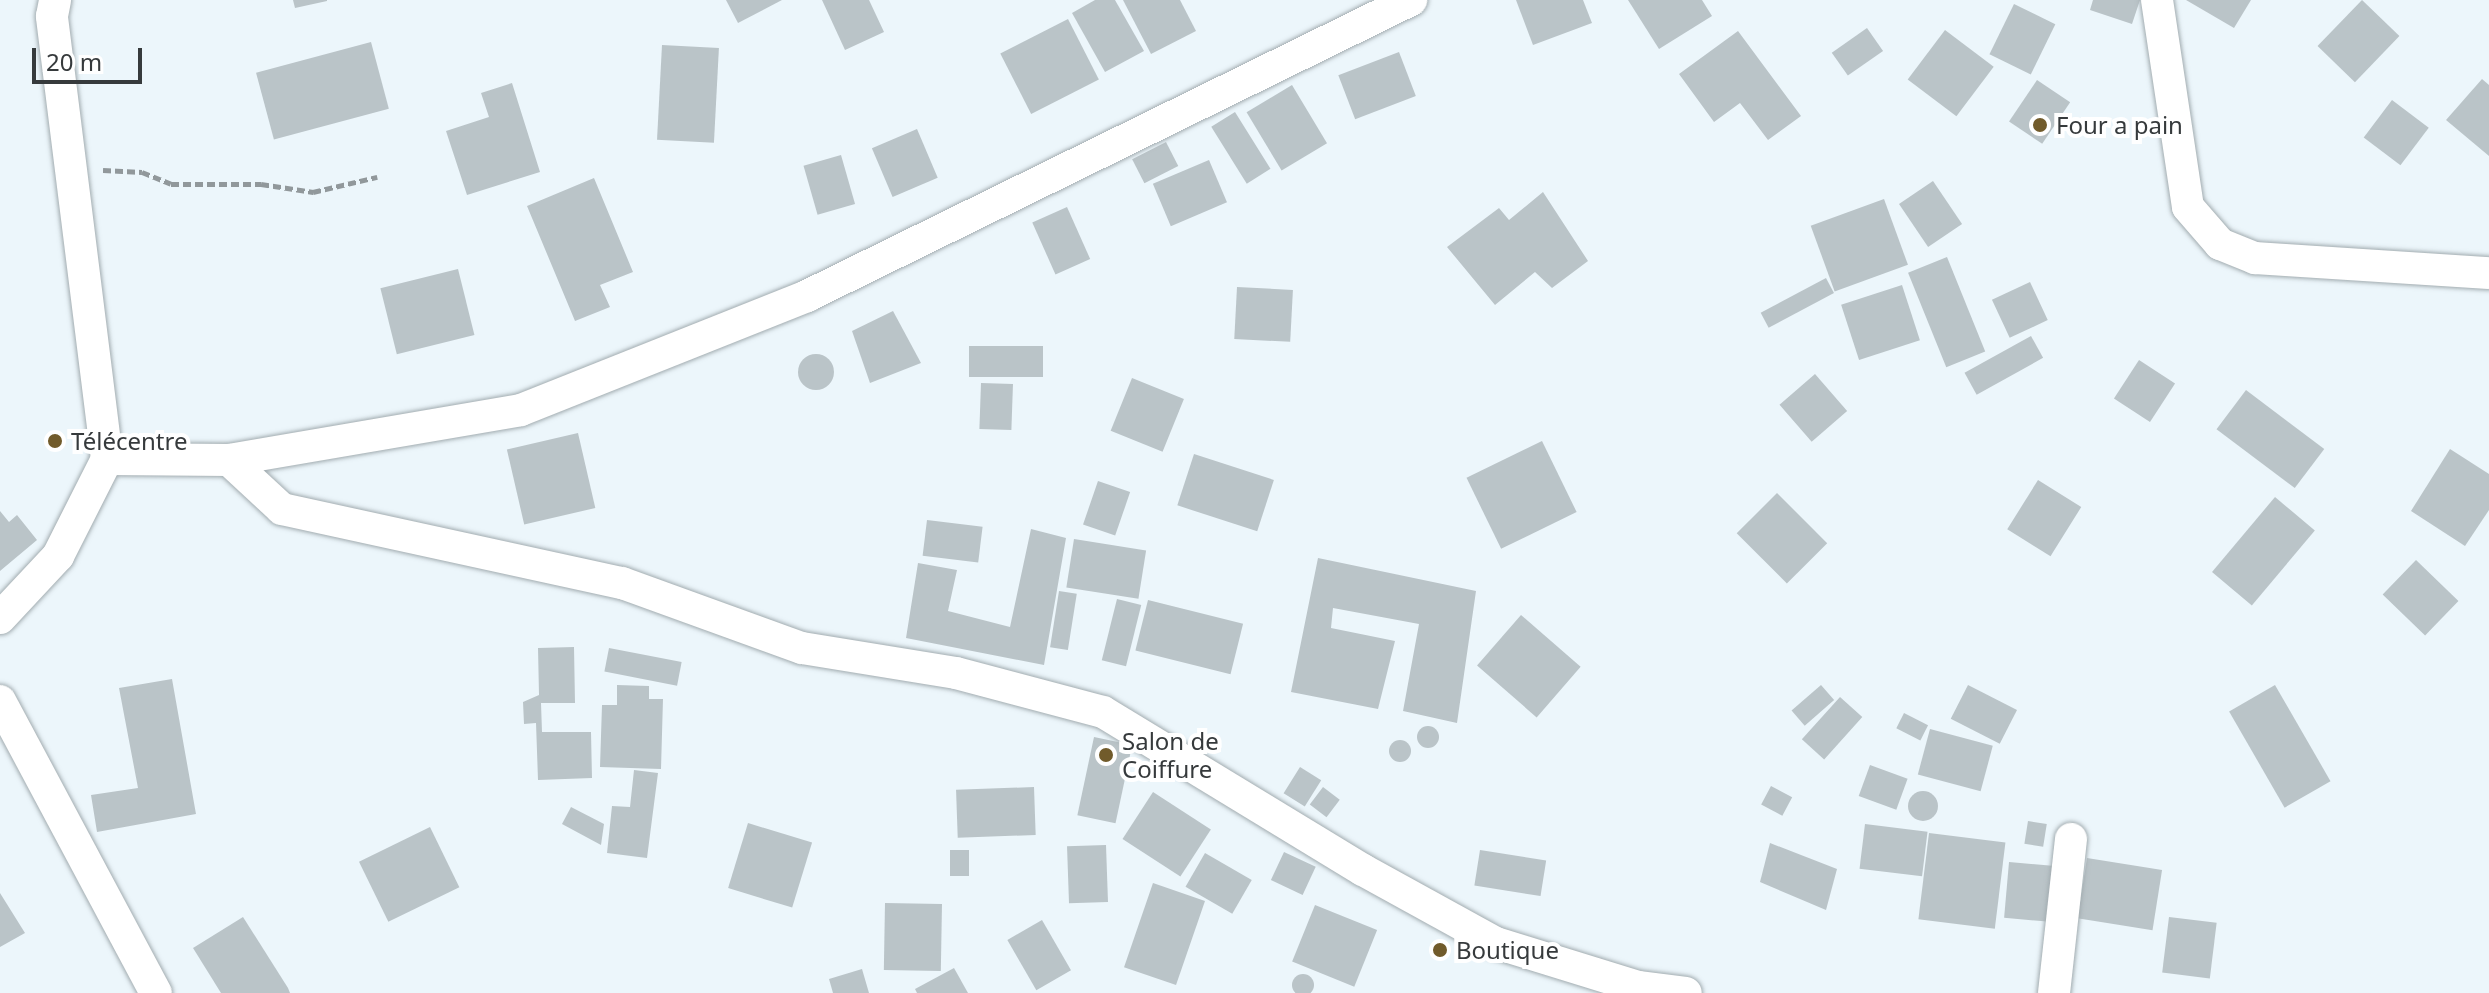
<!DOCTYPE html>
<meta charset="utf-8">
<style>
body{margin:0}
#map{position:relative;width:2489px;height:993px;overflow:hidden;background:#ecf6fb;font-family:"Noto Sans",sans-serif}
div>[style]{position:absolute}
.building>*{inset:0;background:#bac4c8;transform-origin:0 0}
.round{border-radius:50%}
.path>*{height:5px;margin-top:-2.5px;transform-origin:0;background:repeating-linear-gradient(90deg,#91989b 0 8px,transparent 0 12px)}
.roads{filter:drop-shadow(0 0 2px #a2acb0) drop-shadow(0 0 2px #a2acb0)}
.street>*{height:32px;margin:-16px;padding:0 16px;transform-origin:16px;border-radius:16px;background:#fff}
.dots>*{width:22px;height:22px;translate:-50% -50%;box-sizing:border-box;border:4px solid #fff;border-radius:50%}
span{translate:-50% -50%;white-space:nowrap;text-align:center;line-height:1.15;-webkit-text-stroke:8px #fff;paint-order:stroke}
.poi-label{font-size:24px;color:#363a3c}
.left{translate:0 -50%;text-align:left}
.scale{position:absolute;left:32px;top:48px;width:110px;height:36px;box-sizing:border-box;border:4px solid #363a3c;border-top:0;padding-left:10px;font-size:24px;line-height:28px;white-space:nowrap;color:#363a3c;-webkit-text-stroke:6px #fff;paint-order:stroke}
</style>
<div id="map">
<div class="building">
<div style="clip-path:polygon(293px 0,327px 0,327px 1px,295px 8px)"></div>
<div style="clip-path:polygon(726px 0,782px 0,738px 23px)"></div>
<div style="clip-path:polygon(822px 0,869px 0,884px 32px,845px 50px)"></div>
<div style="clip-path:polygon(1095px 0,1115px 0,1144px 51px,1105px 72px,1072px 13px)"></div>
<div style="clip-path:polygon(1123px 0,1180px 0,1196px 31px,1151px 54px)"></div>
<div style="clip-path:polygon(1516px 0,1583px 0,1592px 23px,1533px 45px)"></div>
<div style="clip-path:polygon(1628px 0,1702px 0,1712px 16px,1659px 49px)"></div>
<div style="clip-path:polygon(2093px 0,2140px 0,2132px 24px,2090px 10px)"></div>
<div style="clip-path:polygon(2186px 0,2251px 0,2234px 28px)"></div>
<div style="left:2362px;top:0;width:52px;height:64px;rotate:44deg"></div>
<div style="left:2014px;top:4px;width:46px;height:56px;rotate:26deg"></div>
<div style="left:1068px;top:19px;width:68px;height:76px;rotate:63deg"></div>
<div style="left:1867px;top:28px;width:28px;height:43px;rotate:55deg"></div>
<div style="left:1945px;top:30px;width:61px;height:62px;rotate:37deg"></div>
<div style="clip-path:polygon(1738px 31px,1801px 116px,1768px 140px,1740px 103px,1714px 122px,1679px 74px)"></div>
<div style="left:371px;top:42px;width:69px;height:119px;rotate:75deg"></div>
<div style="left:662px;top:45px;width:57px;height:95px;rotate:3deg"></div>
<div style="left:1399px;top:52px;width:47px;height:65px;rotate:69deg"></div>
<div style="clip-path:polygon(2482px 79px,2489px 85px,2489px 156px,2446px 120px)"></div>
<div style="left:2037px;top:80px;width:40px;height:50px;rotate:34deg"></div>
<div style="clip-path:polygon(512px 83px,540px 172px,467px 195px,446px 131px,489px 117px,481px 93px)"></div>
<div style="left:1292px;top:85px;width:68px;height:53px;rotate:59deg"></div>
<div style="left:2392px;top:100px;width:46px;height:47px;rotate:37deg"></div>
<div style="left:1235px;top:112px;width:67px;height:28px;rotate:58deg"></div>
<div style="left:917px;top:129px;width:53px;height:49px;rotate:67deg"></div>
<div style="left:1166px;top:142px;width:27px;height:38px;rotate:63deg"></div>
<div style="left:841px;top:155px;width:51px;height:39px;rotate:74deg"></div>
<div style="left:1209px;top:160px;width:46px;height:61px;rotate:67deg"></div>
<div style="clip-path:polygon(594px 178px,633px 272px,600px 285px,610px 307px,575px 321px,527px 206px)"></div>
<div style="left:1933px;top:181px;width:52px;height:41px;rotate:56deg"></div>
<div style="clip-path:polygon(1543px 192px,1588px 261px,1552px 288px,1535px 272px,1495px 305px,1447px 247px,1499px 208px,1509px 220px)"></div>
<div style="left:1884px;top:199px;width:70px;height:78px;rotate:70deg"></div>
<div style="left:1067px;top:207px;width:57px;height:38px;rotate:66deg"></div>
<div style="left:1947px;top:257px;width:102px;height:42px;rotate:68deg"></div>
<div style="left:458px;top:269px;width:68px;height:80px;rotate:76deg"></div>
<div style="left:1826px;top:278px;width:17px;height:74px;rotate:62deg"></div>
<div style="left:2030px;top:282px;width:42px;height:42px;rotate:65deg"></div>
<div style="left:1902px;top:285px;width:58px;height:64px;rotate:72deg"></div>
<div style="left:1237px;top:287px;width:56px;height:52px;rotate:3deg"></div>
<div style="clip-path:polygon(893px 311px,921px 363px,870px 383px,852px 331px)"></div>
<div style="left:2031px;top:336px;width:25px;height:76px;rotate:61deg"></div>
<div style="left:1043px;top:346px;width:31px;height:74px;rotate:90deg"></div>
<div class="round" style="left:798px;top:354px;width:36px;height:36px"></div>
<div style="left:2139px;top:360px;width:43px;height:46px;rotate:33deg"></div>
<div style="left:1815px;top:374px;width:49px;height:47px;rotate:49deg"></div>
<div style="left:1132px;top:378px;width:56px;height:57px;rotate:22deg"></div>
<div style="left:981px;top:383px;width:32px;height:46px;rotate:2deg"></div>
<div style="left:2246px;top:390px;width:98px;height:49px;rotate:37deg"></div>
<div style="left:578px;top:433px;width:77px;height:73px;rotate:77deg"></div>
<div style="left:1542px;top:441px;width:79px;height:84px;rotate:64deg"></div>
<div style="clip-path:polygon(2450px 449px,2489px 474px,2489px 510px,2465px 546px,2411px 511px)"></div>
<div style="left:1194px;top:454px;width:84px;height:54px;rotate:18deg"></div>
<div style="left:2038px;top:480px;width:51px;height:58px;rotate:32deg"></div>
<div style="left:1098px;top:481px;width:34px;height:46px;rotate:19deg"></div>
<div style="left:1777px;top:493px;width:71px;height:57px;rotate:45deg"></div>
<div style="left:2275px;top:497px;width:52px;height:98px;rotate:40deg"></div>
<div style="clip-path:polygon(0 511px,9px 522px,17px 515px,37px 540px,0 571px)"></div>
<div style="left:927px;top:520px;width:56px;height:36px;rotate:7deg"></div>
<div style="clip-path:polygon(1031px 529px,1066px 538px,1044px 665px,906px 638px,918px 563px,957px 570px,948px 611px,1010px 627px)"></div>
<div style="left:1074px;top:539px;width:73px;height:49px;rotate:9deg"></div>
<div style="clip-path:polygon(1318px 558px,1476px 591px,1457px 723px,1403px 711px,1419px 624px,1333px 608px,1331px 628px,1395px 641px,1378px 709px,1291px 692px)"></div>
<div style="left:2416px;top:560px;width:59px;height:48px;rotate:44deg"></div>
<div style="left:1059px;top:591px;width:18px;height:57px;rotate:9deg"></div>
<div style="left:1117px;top:599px;width:25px;height:63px;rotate:14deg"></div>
<div style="left:1148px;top:600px;width:98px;height:52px;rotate:14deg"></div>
<div style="left:1521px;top:615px;width:79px;height:67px;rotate:41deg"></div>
<div style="clip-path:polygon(574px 647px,575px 703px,541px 703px,542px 732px,591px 732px,592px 778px,538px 780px,536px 723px,524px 724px,523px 702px,539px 695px,538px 648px)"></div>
<div style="left:609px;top:648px;width:74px;height:24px;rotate:11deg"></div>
<div style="clip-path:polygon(172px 679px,196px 814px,97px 832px,91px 795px,138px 788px,119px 688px)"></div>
<div style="clip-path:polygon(617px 685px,649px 686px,649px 699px,663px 699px,661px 769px,600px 767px,602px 705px,617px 705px)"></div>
<div style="left:1821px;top:685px;width:20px;height:39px;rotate:49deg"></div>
<div style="left:1968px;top:685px;width:55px;height:38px;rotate:27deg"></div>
<div style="left:2275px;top:685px;width:111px;height:53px;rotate:60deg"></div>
<div style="left:1840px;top:697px;width:30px;height:57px;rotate:42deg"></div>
<div style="left:1904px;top:713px;width:27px;height:17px;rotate:27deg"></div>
<div class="round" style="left:1417px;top:726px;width:22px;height:22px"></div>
<div style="left:1930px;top:729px;width:65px;height:47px;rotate:15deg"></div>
<div style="left:1094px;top:737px;width:39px;height:80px;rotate:12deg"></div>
<div class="round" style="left:1389px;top:740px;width:22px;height:22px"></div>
<div style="left:1870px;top:765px;width:40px;height:33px;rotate:20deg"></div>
<div style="left:1300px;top:767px;width:25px;height:31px;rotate:32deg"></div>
<div style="clip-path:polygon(634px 770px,658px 773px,647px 858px,607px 853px,612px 806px,630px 807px)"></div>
<div style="left:1771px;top:786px;width:24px;height:21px;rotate:28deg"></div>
<div style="left:1034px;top:787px;width:48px;height:78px;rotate:88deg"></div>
<div style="left:1323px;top:787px;width:21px;height:22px;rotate:37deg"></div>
<div class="round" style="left:1908px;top:791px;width:30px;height:30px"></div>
<div style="left:1153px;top:792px;width:69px;height:56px;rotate:33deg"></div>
<div style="clip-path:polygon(571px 807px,604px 824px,601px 845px,562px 824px)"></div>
<div style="left:2028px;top:821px;width:19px;height:23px;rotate:9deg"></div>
<div style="left:748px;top:823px;width:67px;height:68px;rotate:17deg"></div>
<div style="left:1865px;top:824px;width:63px;height:45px;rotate:7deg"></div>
<div style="left:430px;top:827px;width:67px;height:79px;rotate:64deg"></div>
<div style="left:1929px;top:833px;width:77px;height:87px;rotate:7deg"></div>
<div style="clip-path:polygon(1770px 843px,1837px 869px,1826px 910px,1760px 882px)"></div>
<div style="left:1106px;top:845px;width:57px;height:39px;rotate:88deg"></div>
<div style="left:950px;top:850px;width:19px;height:26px"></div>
<div style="left:1480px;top:850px;width:67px;height:36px;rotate:9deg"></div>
<div style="left:1284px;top:852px;width:35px;height:31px;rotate:25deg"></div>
<div style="left:1205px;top:853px;width:54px;height:39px;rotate:30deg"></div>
<div style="left:2087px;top:858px;width:76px;height:61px;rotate:9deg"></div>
<div style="left:2009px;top:862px;width:49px;height:56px;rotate:5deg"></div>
<div style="left:1153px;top:883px;width:55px;height:89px;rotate:19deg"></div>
<div style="clip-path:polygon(0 893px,25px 933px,0 947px)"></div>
<div style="left:885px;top:903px;width:57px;height:67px;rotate:1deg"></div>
<div style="left:1315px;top:905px;width:67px;height:61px;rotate:22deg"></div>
<div style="clip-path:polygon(243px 917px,288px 988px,290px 993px,221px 993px,193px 948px)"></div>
<div style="left:2169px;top:917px;width:48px;height:56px;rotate:7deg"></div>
<div style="left:1042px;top:920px;width:58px;height:40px;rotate:60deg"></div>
<div style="clip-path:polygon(954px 968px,968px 993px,917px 993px,915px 989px)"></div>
<div style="clip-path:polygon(862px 969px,869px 993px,833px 993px,829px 979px)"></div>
<div class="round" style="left:1292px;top:974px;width:22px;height:22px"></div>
</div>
<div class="path">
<div style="left:103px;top:170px;width:39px;rotate:3deg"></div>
<div style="left:142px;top:172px;width:31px;rotate:22deg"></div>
<div style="left:171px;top:184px;width:90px"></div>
<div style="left:261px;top:184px;width:53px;rotate:8.7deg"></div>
<div style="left:313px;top:192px;width:66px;rotate:-13.2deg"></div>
</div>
<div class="roads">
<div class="street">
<div style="left:2157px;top:0;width:209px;rotate:81.5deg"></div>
<div style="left:2188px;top:207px;width:49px;rotate:49.1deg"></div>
<div style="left:2220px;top:244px;width:38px;rotate:22deg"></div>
<div style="left:2255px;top:258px;width:234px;rotate:3.7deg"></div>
<div style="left:107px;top:459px;width:122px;rotate:0.5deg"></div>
<div style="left:229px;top:460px;width:296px;rotate:-9.7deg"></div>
<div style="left:521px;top:410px;width:308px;rotate:-21.7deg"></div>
<div style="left:807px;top:296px;width:673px;rotate:-26.11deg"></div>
<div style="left:229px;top:460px;width:72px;rotate:42.8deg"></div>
<div style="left:282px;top:509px;width:348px;rotate:12.3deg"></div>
<div style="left:622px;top:583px;width:191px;rotate:19.9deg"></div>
<div style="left:802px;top:648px;width:156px;rotate:9.2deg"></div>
<div style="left:956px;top:673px;width:152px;rotate:14.9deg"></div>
<div style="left:1103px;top:712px;width:304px;rotate:31.3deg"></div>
<div style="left:1363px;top:870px;width:152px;rotate:28.8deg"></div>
<div style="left:1496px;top:943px;width:149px;rotate:17.2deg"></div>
<div style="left:1638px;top:987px;width:48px;rotate:7.1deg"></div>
<div style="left:0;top:618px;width:85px;rotate:-46.9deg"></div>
<div style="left:58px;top:556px;width:109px;rotate:-63.2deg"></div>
<div style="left:107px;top:459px;width:446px;rotate:-97.1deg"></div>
<div style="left:52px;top:16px;width:16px;rotate:-79deg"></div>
<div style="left:0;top:701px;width:331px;rotate:61.9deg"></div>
<div style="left:2054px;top:993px;width:155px;rotate:-83.7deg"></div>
</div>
</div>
<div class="dots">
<div style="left:2040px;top:125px;background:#715b2b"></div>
<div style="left:55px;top:441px;background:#715b2b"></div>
<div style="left:1106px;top:755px;background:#715b2b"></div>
<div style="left:1440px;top:950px;background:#715b2b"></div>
</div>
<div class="poi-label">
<span class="left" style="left:2056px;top:125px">Four a pain</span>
<span class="left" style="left:71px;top:441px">Télécentre</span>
<span class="left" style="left:1122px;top:755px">Salon de<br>Coiffure</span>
<span class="left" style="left:1456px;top:950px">Boutique</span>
</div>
<div class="scale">20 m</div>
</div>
